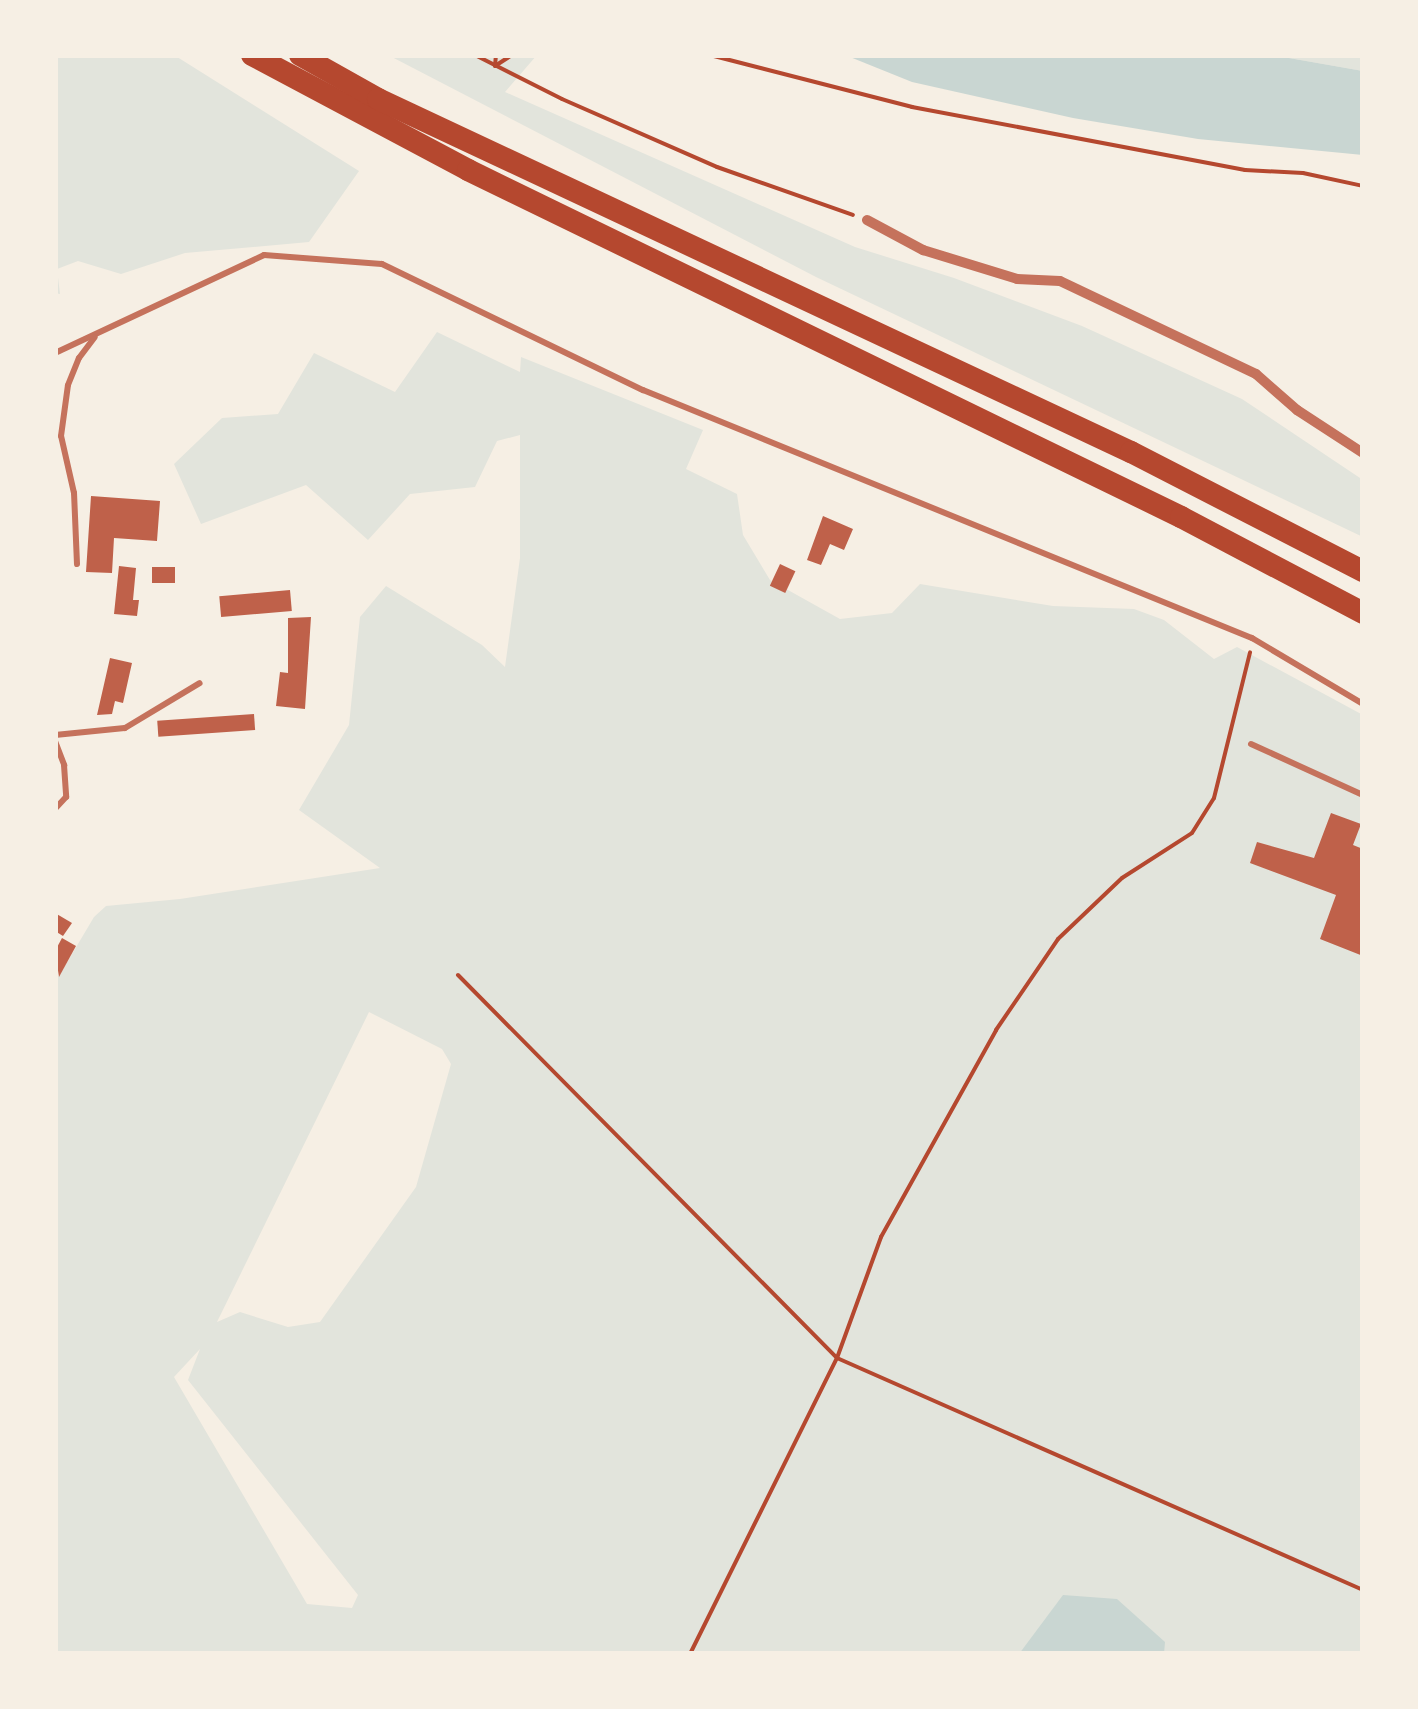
<!DOCTYPE html>
<style>
body{margin:0}
#map{position:relative;width:1418px;height:1709px;overflow:hidden;background:#f6efe4;font-family:Poppins,sans-serif}
div>[style]{position:absolute}
.green>*{inset:0;background:#e2e4dc}
.water>*{inset:0;background:#c9d6d2}
.building>*{inset:0;background:#bf614a;transform-origin:0 0}
.path>*{height:4px;margin:-2px;padding:0 2px;transform-origin:2px;border-radius:2px;background:#b5482f}
.service>*{height:6px;margin:-3px;padding:0 3px;transform-origin:3px;border-radius:3px;background:#c5725c}
.minor>*{height:10px;margin:-5px;padding:0 5px;transform-origin:5px;border-radius:5px;background:#c5725c}
.trunk>*{height:22px;margin:-11px;padding:0 11px;transform-origin:11px;border-radius:11px;background:#b5482f}
span{translate:-50% -50%;white-space:nowrap;text-align:center;line-height:1.15;-webkit-text-stroke:8px #f6efe4;paint-order:stroke}
.frame{position:absolute;inset:0;border:58px solid #f6efe4;pointer-events:none}
</style>
<div id="map">
<div class="green">
<div style="clip-path:polygon(55px 55px,174px 55px,359px 171px,309px 242px,185px 253px,121px 274px,78px 261px,57px 269px,60px 294px,55px 293px)"></div>
<div style="clip-path:polygon(388px 55px,537px 55px,505px 92px,855px 247px,954px 278px,1082px 326px,1242px 399px,1363px 480px,1363px 537px,816px 277px)"></div>
<div style="clip-path:polygon(1272px 55px,1363px 55px,1363px 71px)"></div>
<div style="clip-path:polygon(evenodd,437px 332px,520px 372px,521px 357px,703px 430px,686px 469px,737px 494px,743px 535px,770px 580px,840px 619px,892px 613px,920px 584px,1053px 606px,1134px 609px,1164px 620px,1214px 659px,1237px 647px,1363px 715px,1363px 1654px,55px 1654px,55px 975px,59px 976px,94px 917px,106px 906px,180px 899px,380px 868px,299px 810px,349px 725px,360px 617px,386px 586px,482px 645px,505px 667px,520px 558px,520px 435px,497px 441px,475px 487px,410px 494px,368px 540px,306px 485px,201px 524px,174px 464px,222px 418px,278px 414px,314px 353px,395px 392px,437px 332px,369px 1012px,442px 1049px,451px 1064px,416px 1187px,320px 1322px,288px 1327px,240px 1312px,217px 1322px,369px 1012px,437px 332px,200px 1349px,188px 1380px,358px 1595px,352px 1608px,307px 1604px,174px 1377px,200px 1349px)"></div>
</div>
<div class="water">
<div style="clip-path:polygon(845px 55px,1272px 55px,1363px 71px,1363px 155px,1198px 139px,1073px 118px,912px 82px)"></div>
<div style="clip-path:polygon(1063px 1595px,1117px 1599px,1165px 1642px,1164px 1654px,1019px 1654px)"></div>
</div>
<div class="building">
<div style="clip-path:polygon(91px 496px,160px 501px,157px 541px,114px 538px,112px 573px,86px 572px)"></div>
<div style="clip-path:polygon(823px 516px,853px 529px,844px 550px,830px 544px,821px 565px,807px 560px)"></div>
<div style="left:780px;top:564px;width:17px;height:24px;rotate:25deg"></div>
<div style="clip-path:polygon(119px 566px,136px 568px,133px 600px,139px 600px,137px 616px,114px 614px)"></div>
<div style="left:175px;top:567px;width:16px;height:23px;rotate:90deg"></div>
<div style="left:290px;top:590px;width:21px;height:71px;rotate:85deg"></div>
<div style="clip-path:polygon(311px 617px,305px 709px,276px 706px,280px 672px,288px 673px,288px 618px)"></div>
<div style="clip-path:polygon(110px 658px,132px 663px,123px 703px,115px 701px,112px 714px,97px 715px)"></div>
<div style="left:254px;top:714px;width:16px;height:97px;rotate:86deg"></div>
<div style="clip-path:polygon(1331px 813px,1361px 824px,1353px 845px,1363px 849px,1363px 956px,1320px 939px,1336px 895px,1250px 863px,1257px 842px,1314px 858px)"></div>
<div style="clip-path:polygon(55px 913px,72px 923px,63px 936px,55px 931px)"></div>
<div style="clip-path:polygon(62px 938px,76px 946px,59px 977px,55px 951px)"></div>
</div>
<div class="path">
<div style="left:475px;top:55px;width:97px;rotate:26.8deg"></div>
<div style="left:562px;top:99px;width:169px;rotate:23.7deg"></div>
<div style="left:717px;top:167px;width:144px;rotate:19.4deg"></div>
<div style="left:710px;top:55px;width:209px;rotate:14.4deg"></div>
<div style="left:912px;top:107px;width:339px;rotate:10.7deg"></div>
<div style="left:1245px;top:170px;width:58px;rotate:3deg"></div>
<div style="left:1303px;top:173px;width:61px;rotate:12.2deg"></div>
<div style="left:495px;top:66px;width:20px;rotate:-33deg"></div>
<div style="left:495px;top:66px;width:11px;rotate:-85deg"></div>
<div style="left:458px;top:975px;width:539px;rotate:45.3deg"></div>
<div style="left:837px;top:1358px;width:575px;rotate:23.8deg"></div>
<div style="left:690px;top:1654px;width:330px;rotate:-63.6deg"></div>
<div style="left:837px;top:1358px;width:129px;rotate:-70deg"></div>
<div style="left:881px;top:1237px;width:237px;rotate:-60.9deg"></div>
<div style="left:996px;top:1030px;width:110px;rotate:-55.7deg"></div>
<div style="left:1058px;top:939px;width:88px;rotate:-43.6deg"></div>
<div style="left:1122px;top:878px;width:83px;rotate:-32.7deg"></div>
<div style="left:1192px;top:833px;width:41px;rotate:-57.8deg"></div>
<div style="left:1214px;top:798px;width:150px;rotate:-76.1deg"></div>
</div>
<div class="service">
<div style="left:55px;top:353px;width:231px;rotate:-25.1deg"></div>
<div style="left:264px;top:255px;width:118px;rotate:4.4deg"></div>
<div style="left:382px;top:264px;width:290px;rotate:25.8deg"></div>
<div style="left:643px;top:390px;width:658px;rotate:22.16deg"></div>
<div style="left:1252px;top:638px;width:129px;rotate:30.7deg"></div>
<div style="left:77px;top:564px;width:71px;rotate:-92.4deg"></div>
<div style="left:74px;top:493px;width:58px;rotate:-102.8deg"></div>
<div style="left:61px;top:436px;width:51px;rotate:-82.2deg"></div>
<div style="left:68px;top:385px;width:29px;rotate:-68deg"></div>
<div style="left:79px;top:358px;width:26px;rotate:-53deg"></div>
<div style="left:55px;top:735px;width:70px;rotate:-5.7deg"></div>
<div style="left:125px;top:728px;width:87px;rotate:-31deg"></div>
<div style="left:55px;top:741px;width:26px;rotate:69deg"></div>
<div style="left:64px;top:765px;width:32px;rotate:86deg"></div>
<div style="left:66px;top:797px;width:16px;rotate:133deg"></div>
<div style="left:1251px;top:744px;width:123px;rotate:24.5deg"></div>
</div>
<div class="minor">
<div style="left:867px;top:220px;width:64px;rotate:28.2deg"></div>
<div style="left:923px;top:250px;width:98px;rotate:17.1deg"></div>
<div style="left:1017px;top:279px;width:43px;rotate:2.7deg"></div>
<div style="left:1060px;top:281px;width:217px;rotate:25.4deg"></div>
<div style="left:1256px;top:374px;width:55px;rotate:41.3deg"></div>
<div style="left:1297px;top:410px;width:79px;rotate:33.1deg"></div>
</div>
<div class="trunk">
<div style="left:252px;top:55px;width:245px;rotate:28deg"></div>
<div style="left:468px;top:170px;width:793px;rotate:25.95deg"></div>
<div style="left:1181px;top:517px;width:206px;rotate:27.8deg"></div>
<div style="left:300px;top:55px;width:90px;rotate:29.4deg"></div>
<div style="left:378px;top:99px;width:832px;rotate:25.12deg"></div>
<div style="left:1131px;top:452px;width:261px;rotate:27.2deg"></div>
</div>
<div class="frame"></div>
</div>
